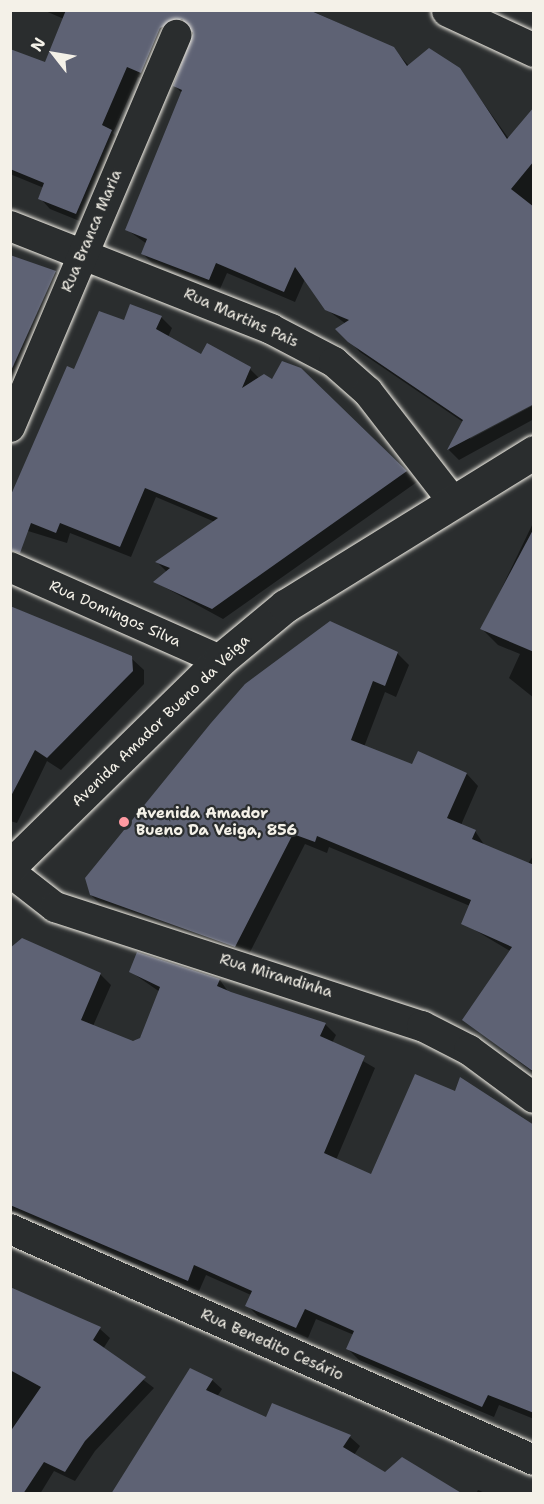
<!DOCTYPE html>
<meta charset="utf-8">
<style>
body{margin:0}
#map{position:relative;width:544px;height:1504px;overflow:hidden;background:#2a2d2e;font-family:"Shantell Sans",sans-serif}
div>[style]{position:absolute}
.shadow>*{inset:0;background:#0007}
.building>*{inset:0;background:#5e6274}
.roads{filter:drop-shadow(0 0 2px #f4f1e8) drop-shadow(0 0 2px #f4f1e8)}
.minor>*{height:30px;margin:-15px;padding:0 15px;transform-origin:15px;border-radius:15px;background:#2a2d2e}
.tertiary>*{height:33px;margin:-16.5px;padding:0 16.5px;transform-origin:16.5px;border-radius:16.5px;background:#2a2d2e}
.secondary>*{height:33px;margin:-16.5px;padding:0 16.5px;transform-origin:16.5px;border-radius:16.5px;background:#2a2d2e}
.dots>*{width:16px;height:16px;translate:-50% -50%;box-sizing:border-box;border:3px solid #2a2d2e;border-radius:50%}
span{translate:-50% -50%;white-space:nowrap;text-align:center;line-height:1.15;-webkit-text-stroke:4.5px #2a2d2e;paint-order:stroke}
.street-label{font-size:15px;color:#f4f1e8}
.poi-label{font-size:15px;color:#f4f1e8;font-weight:700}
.left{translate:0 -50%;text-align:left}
.frame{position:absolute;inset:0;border:12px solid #f4f1e8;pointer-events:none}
.north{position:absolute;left:24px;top:24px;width:60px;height:60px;-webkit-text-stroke:4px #2a2d2e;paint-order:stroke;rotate:301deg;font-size:16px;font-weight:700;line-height:24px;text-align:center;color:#f4f1e8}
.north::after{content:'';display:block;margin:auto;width:21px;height:27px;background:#f4f1e8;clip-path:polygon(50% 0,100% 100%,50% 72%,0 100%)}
</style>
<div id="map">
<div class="shadow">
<div style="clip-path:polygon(43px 10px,310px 10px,393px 48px,409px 66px,459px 69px,509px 139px,534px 109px,534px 228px,470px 439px,534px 405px,534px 419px,459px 460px,449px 450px,463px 422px,360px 352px,338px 329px,346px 324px,326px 309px,305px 279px,295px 302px,227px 273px,220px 289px,153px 264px,143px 254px,147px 244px,126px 229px,182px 93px,175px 86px,192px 29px,184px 28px,152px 83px,138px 77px,113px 133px,122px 142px,87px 224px,50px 209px,40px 198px,44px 188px,10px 174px,10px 51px,46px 63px,64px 19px)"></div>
<div style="clip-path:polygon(10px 256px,56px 272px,66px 283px,10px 407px)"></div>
<div style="clip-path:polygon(161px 317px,172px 328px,168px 337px,201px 356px,250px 369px,260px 379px,273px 381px,300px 369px,417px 482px,223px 619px,155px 582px,167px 572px,157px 562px,215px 522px,156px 497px,131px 557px,70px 533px,67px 543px,15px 527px,75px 371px,125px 322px)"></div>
<div style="clip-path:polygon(534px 521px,534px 698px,509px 678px,520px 654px,498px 645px,482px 629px)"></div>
<div style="clip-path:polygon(10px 611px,131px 658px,144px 670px,144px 684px,61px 770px,47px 761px,17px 823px,10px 821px)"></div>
<div style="clip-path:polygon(397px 653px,409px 665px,396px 697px,385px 692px,364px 747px,413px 766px,419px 753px,467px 774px,478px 786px,461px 825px,475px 831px,485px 846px,528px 864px,534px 854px,534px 1073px,464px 1020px,510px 951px,463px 923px,470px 906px,329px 847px,327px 853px,305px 844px,247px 958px,103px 907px,91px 895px)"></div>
<div style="clip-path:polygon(10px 950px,100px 974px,111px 985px,93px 1026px,133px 1042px,141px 1040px,160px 992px,131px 972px,138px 954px,220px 980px,229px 993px,325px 1024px,336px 1035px,332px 1043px,375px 1068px,336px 1160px,372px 1176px,534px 1127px,534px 1419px,499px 1405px,494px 1417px,359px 1360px,348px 1349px,354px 1335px,316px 1319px,308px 1338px,258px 1316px,247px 1305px,251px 1295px,206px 1275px,199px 1291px,10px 1210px)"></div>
<div style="clip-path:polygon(10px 1289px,100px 1329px,110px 1338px,103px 1349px,154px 1388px,95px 1451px,75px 1481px,54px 1471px,40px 1494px,10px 1493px)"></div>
<div style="clip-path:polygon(212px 1380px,222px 1389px,217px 1397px,267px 1419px,273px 1405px,350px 1437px,360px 1446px,354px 1455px,385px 1474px,112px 1494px)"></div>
<div style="clip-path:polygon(478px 1490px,487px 1494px,476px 1494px)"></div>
</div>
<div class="building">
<div style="clip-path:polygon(66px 10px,309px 10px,394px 47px,407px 66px,429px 48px,460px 68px,507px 139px,534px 107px,534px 161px,511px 189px,534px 207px,534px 404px,447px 450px,463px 420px,348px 342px,335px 329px,349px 320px,325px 310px,295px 267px,284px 292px,216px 263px,209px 280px,141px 254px,147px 239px,125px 230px,182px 90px,173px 86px,193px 33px,182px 19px,160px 28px,141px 73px,127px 67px,102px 125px,112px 130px,76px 214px,38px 199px,44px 183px,10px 169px,10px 49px,45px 62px)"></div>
<div style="clip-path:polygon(10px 255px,56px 271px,10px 373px)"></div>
<div style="clip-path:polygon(130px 304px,162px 316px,156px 329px,201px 354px,207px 343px,251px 367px,242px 388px,264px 374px,272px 379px,282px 361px,301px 368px,407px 471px,212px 609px,153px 582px,170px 568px,155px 562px,218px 518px,145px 488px,120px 547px,60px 523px,56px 533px,31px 523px,20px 553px,10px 550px,10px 497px,67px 366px,74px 369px,99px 311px,124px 320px)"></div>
<div style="clip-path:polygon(534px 528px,534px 652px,480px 629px)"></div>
<div style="clip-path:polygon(10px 606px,132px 656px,133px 671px,47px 758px,35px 750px,10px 798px)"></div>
<div style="clip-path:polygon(330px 621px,398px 652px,385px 686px,373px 681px,351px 740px,412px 764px,418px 751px,467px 773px,447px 818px,476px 830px,472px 839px,534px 865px,534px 1072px,462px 1020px,512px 947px,461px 924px,471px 900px,317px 836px,315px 842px,293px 834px,235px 947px,90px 895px,85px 878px,211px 723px,245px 684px)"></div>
<div style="clip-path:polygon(22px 938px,101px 973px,81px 1020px,133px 1041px,140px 1038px,160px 987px,129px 972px,137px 952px,220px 979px,217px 986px,231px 992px,326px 1023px,320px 1036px,365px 1056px,324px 1153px,371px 1174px,415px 1074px,455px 1091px,460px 1077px,534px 1125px,534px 1413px,488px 1395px,482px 1407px,346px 1349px,354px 1331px,305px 1309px,296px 1328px,245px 1306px,252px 1291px,194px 1265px,188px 1281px,10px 1205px,10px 948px)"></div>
<div style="clip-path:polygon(10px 1287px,101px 1327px,93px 1340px,146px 1377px,85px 1441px,65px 1472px,44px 1462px,23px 1494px,10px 1494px,10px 1432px,41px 1387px,10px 1370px)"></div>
<div style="clip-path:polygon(190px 1368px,213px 1379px,206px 1390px,266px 1417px,272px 1403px,351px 1435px,343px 1447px,385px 1472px,402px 1457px,463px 1494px,111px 1494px)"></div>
</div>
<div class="roads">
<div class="minor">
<div style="left:10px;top:226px;width:281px;rotate:21.5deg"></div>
<div style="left:271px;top:329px;width:71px;rotate:27.6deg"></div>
<div style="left:334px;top:362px;width:45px;rotate:41.4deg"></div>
<div style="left:368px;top:392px;width:135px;rotate:52.2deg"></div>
<div style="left:10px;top:427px;width:426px;rotate:-67deg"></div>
<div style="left:10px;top:567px;width:230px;rotate:23.9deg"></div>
<div style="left:10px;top:872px;width:57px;rotate:37.9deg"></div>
<div style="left:55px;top:907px;width:386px;rotate:18deg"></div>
<div style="left:422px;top:1026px;width:53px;rotate:27.1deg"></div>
<div style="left:469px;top:1050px;width:81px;rotate:36.4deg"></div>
<div style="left:10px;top:1229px;width:573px;rotate:23.79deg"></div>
</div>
<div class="tertiary">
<div style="left:448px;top:10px;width:95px;rotate:24.9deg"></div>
</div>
<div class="secondary">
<div style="left:10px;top:866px;width:294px;rotate:-44.4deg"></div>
<div style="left:220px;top:660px;width:85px;rotate:-39.7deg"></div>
<div style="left:285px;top:606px;width:293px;rotate:-31.7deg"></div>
</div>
</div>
<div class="dots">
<div style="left:124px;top:822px;background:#ff9aa2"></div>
</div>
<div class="street-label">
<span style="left:92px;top:231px;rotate:-67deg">Rua Branca Maria</span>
<span style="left:241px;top:318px;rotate:24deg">Rua Martins Pais</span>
<span style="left:115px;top:614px;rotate:24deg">Rua Domingos Silva</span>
<span style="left:161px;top:721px;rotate:-44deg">Avenida Amador Bueno da Veiga</span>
<span style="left:276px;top:976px;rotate:17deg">Rua Mirandinha</span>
<span style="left:272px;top:1345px;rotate:24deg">Rua Benedito Cesário</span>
</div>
<div class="poi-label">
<span class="left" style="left:136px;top:822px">Avenida Amador<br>Bueno Da Veiga, 856</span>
</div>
<div class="frame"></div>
<div class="north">N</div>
</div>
